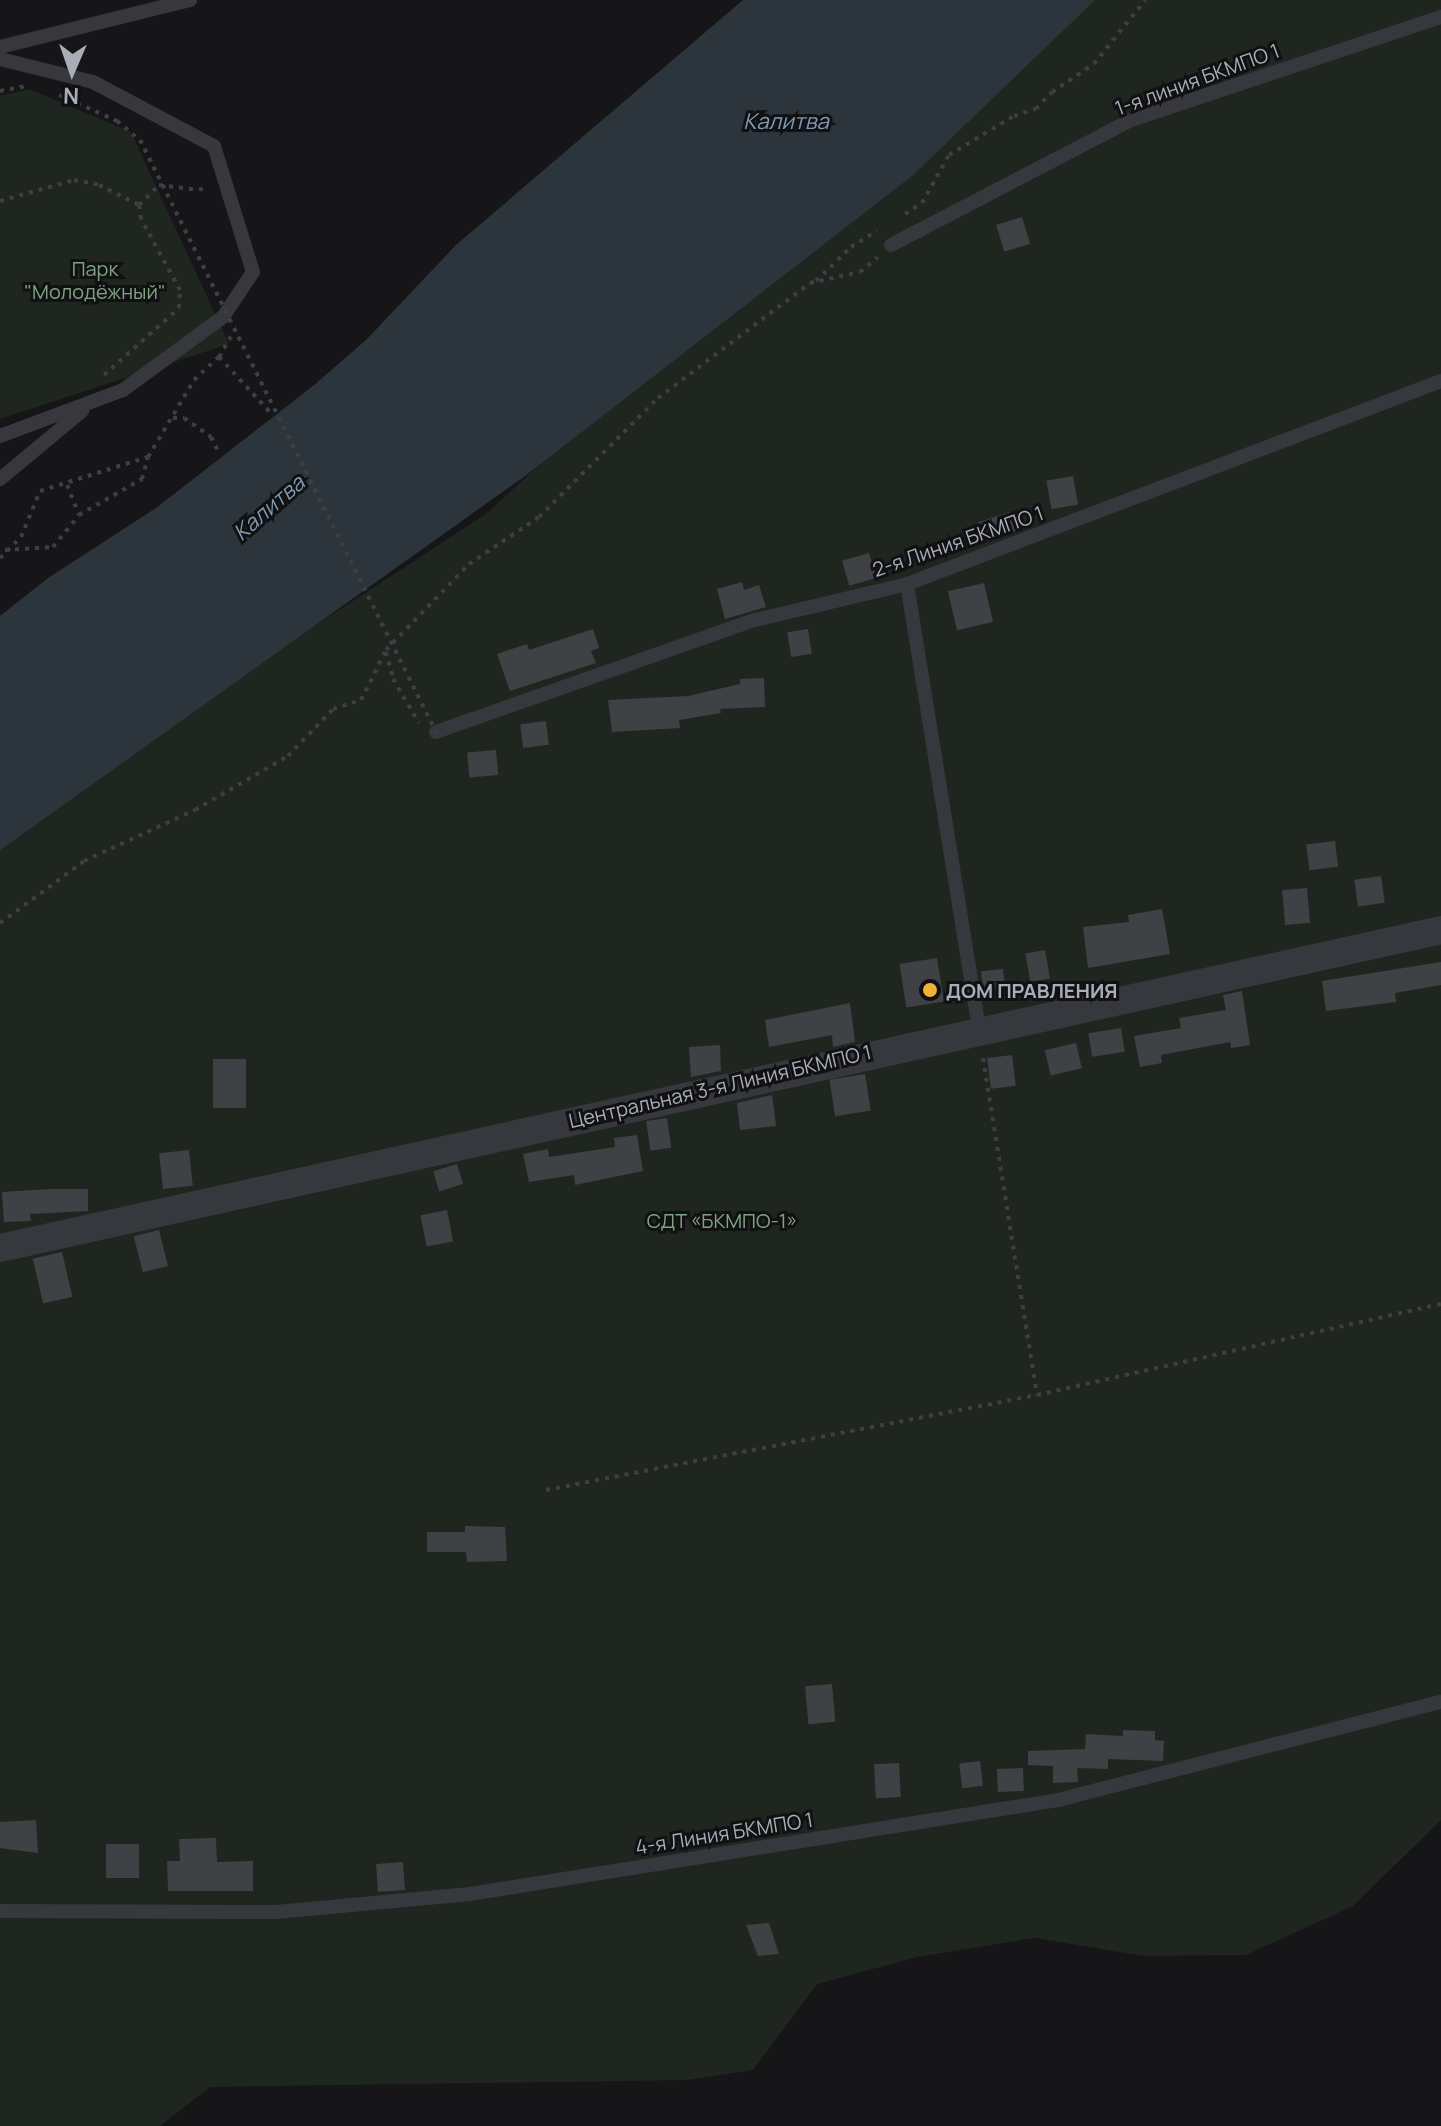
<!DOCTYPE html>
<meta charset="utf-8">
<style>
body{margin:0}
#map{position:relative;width:1441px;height:2126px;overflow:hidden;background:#161618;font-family:Manrope,sans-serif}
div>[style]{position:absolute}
.green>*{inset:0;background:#1e261f}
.water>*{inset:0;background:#2c353c}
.building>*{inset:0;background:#404145;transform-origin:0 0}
.path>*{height:4px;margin-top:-2px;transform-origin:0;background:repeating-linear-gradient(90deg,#3d3f44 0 4px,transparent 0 10px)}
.lane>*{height:14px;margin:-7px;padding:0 7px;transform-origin:7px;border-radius:7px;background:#37383d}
.street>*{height:28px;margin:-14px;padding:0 14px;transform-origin:14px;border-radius:14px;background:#37383d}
.path-bridge>*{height:4px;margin-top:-2px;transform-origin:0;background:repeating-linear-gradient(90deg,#3d3f44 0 4px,transparent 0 10px)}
.dots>*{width:22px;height:22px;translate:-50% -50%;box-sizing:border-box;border:4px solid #111113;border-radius:50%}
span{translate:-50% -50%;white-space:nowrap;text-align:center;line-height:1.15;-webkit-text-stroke:6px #111113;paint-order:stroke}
.street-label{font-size:20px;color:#a8adb8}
.park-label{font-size:20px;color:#7fa381}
.poi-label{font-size:20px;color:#a8adb8;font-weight:700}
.left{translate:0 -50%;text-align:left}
.water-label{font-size:22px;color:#7f9bb3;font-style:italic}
.north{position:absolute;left:32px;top:32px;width:80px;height:80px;-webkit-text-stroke:6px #111113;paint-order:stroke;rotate:182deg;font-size:22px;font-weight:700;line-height:32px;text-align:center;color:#a8adb8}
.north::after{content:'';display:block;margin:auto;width:28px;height:36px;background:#a8adb8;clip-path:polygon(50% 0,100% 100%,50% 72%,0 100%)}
</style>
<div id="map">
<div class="green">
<div style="clip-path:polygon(1090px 0,1441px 0,1441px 1820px,1353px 1906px,1246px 1955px,1144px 1956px,1035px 1938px,917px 1957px,817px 1984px,753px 2070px,687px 2080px,210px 2087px,160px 2126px,0 2126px,0 844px,122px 752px,486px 514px,648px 365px)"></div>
<div style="clip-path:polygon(29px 89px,131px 132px,229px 344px,0 419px,0 96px)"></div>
</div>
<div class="water">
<div style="clip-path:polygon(743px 0,1095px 0,912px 176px,525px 476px,0 850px,0 616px,48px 578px,156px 508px,313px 386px,366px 340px,456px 245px)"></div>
</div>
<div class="building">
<div style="left:1022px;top:217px;width:28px;height:27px;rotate:73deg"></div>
<div style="left:1073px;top:476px;width:29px;height:27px;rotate:80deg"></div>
<div style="left:1010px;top:512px;width:20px;height:34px;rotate:72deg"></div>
<div style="left:869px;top:553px;width:26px;height:28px;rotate:74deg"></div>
<div style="clip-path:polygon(742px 582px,744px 590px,759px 585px,766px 607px,725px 619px,717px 589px)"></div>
<div style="left:984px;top:583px;width:40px;height:37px;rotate:77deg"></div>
<div style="clip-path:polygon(593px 629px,599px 648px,591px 651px,596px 663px,510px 691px,497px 654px,527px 644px,529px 650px)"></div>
<div style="left:808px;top:629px;width:25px;height:21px;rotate:81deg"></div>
<div style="clip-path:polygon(764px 678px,765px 707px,720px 709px,721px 713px,679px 720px,680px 728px,612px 732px,608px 700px,688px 696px,740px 684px,740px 679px)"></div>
<div style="left:546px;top:721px;width:24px;height:26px;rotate:83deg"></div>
<div style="left:496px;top:750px;width:25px;height:29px;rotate:85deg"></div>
<div style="left:1335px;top:841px;width:26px;height:29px;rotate:83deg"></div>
<div style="left:1381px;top:876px;width:27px;height:27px;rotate:82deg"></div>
<div style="left:1307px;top:888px;width:35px;height:25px;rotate:85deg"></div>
<div style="clip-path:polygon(1162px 909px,1170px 954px,1088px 968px,1083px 927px,1129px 922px,1128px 915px)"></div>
<div style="left:1045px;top:950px;width:29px;height:20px;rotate:80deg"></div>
<div style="left:937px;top:958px;width:44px;height:38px;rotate:81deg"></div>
<div style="clip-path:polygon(1441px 962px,1441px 985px,1395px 993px,1396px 1002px,1326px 1011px,1322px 981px)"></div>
<div style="left:1003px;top:969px;width:19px;height:22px;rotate:84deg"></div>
<div style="clip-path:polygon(1242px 991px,1250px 1045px,1231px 1048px,1230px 1042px,1161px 1055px,1162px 1063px,1140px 1067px,1134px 1036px,1181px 1028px,1179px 1018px,1226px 1010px,1223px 995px)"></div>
<div style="clip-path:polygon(850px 1003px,855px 1042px,833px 1047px,832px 1035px,769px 1047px,765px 1020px)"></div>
<div style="left:1121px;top:1028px;width:24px;height:33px;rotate:81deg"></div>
<div style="left:1076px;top:1043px;width:26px;height:32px;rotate:77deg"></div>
<div style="clip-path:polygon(720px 1045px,721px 1071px,691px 1077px,689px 1047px)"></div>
<div style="left:1012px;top:1055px;width:31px;height:25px;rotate:83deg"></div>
<div style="left:213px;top:1059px;width:33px;height:49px"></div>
<div style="left:865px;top:1074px;width:37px;height:36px;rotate:81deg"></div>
<div style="clip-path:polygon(772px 1095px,776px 1126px,740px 1130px,737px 1103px)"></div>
<div style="left:667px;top:1118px;width:30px;height:21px;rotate:82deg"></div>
<div style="clip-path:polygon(637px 1135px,643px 1171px,575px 1185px,574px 1175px,529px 1182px,523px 1154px,548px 1149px,549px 1157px,615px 1147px,614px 1138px)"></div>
<div style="left:189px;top:1150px;width:36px;height:30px;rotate:84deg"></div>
<div style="left:457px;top:1164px;width:21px;height:25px;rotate:73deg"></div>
<div style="clip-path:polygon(51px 1189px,88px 1189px,88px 1211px,30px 1214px,31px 1221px,4px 1222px,2px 1192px)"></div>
<div style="left:447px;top:1210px;width:32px;height:27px;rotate:79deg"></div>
<div style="left:159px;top:1230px;width:37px;height:26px;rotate:76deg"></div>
<div style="left:62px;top:1252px;width:46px;height:30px;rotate:77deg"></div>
<div style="clip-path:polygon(465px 1526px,505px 1527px,507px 1561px,467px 1562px,466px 1552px,427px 1552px,427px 1532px,465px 1532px)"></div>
<div style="left:832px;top:1684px;width:38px;height:27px;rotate:85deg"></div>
<div style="clip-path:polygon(1123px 1730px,1155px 1731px,1155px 1740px,1164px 1741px,1163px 1761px,1108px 1759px,1108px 1769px,1077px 1768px,1078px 1782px,1053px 1783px,1053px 1766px,1028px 1765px,1028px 1751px,1085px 1749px,1086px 1734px,1123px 1736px)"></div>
<div style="left:980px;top:1761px;width:25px;height:21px;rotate:83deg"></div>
<div style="left:899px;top:1763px;width:34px;height:25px;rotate:87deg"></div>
<div style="left:1023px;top:1768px;width:23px;height:26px;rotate:88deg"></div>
<div style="clip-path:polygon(36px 1820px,38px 1853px,0 1848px,0 1822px)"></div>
<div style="clip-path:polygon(216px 1838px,217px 1862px,253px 1861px,253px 1891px,168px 1891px,167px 1861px,180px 1861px,179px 1839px)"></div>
<div style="left:106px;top:1844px;width:33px;height:34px"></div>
<div style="left:403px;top:1862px;width:28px;height:27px;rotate:86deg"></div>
<div style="clip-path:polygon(769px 1923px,779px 1954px,758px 1956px,746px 1925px)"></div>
</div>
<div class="path">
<div style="left:0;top:91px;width:25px;rotate:-11deg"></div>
<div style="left:59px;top:95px;width:64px;rotate:24.1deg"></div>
<div style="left:117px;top:121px;width:30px;rotate:40deg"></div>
<div style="left:0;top:201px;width:77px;rotate:-15.8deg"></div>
<div style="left:74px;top:180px;width:25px;rotate:11deg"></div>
<div style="left:99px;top:185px;width:45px;rotate:26.6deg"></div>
<div style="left:139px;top:205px;width:28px;rotate:-45deg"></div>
<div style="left:159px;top:185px;width:40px;rotate:7.1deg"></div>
<div style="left:199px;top:190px;width:8px;rotate:-23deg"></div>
<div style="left:905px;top:214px;width:20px;rotate:-33deg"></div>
<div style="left:922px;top:203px;width:55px;rotate:-60.6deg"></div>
<div style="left:949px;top:155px;width:76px;rotate:-31deg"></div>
<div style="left:1014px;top:116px;width:23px;rotate:-18deg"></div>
<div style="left:1036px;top:109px;width:23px;rotate:-47deg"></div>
<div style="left:1052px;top:92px;width:50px;rotate:-33.7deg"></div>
<div style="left:1094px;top:64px;width:82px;rotate:-51.4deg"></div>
<div style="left:816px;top:281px;width:49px;rotate:-44.2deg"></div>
<div style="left:851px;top:247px;width:31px;rotate:-32deg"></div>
<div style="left:219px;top:357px;width:75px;rotate:47.2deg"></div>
<div style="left:104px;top:375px;width:101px;rotate:-41.8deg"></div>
<div style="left:179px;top:308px;width:18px;rotate:-87deg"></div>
<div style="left:180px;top:290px;width:81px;rotate:-118.8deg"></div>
<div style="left:141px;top:219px;width:14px;rotate:-98deg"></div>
<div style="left:173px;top:418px;width:11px"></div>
<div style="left:184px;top:418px;width:33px;rotate:35deg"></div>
<div style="left:211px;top:437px;width:20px;rotate:63deg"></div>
<div style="left:67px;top:485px;width:32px;rotate:68deg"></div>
<div style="left:5px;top:550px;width:48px;rotate:-3.6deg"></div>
<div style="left:53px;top:547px;width:41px;rotate:-50.9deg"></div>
<div style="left:79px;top:515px;width:73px;rotate:-29.7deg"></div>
<div style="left:142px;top:479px;width:23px;rotate:-75deg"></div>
<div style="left:0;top:558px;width:30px;rotate:-45deg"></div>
<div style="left:21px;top:537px;width:50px;rotate:-67.6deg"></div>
<div style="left:40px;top:491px;width:113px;rotate:-17.5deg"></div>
<div style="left:148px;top:457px;width:90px;rotate:-59.1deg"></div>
<div style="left:194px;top:380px;width:34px;rotate:-43deg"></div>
<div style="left:219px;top:357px;width:24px;rotate:-60deg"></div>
<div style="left:386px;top:652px;width:28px;rotate:75deg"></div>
<div style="left:393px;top:679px;width:51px;rotate:59.4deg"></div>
<div style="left:0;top:923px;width:104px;rotate:-36.4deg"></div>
<div style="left:84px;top:861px;width:122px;rotate:-24.7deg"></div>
<div style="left:195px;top:810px;width:108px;rotate:-30.1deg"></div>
<div style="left:288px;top:756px;width:65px;rotate:-46.2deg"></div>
<div style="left:333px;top:709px;width:29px;rotate:-18deg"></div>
<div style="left:361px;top:700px;width:56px;rotate:-63.4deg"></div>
<div style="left:386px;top:650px;width:120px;rotate:-46deg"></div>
<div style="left:469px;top:564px;width:84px;rotate:-33.9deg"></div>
<div style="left:539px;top:517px;width:168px;rotate:-45deg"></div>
<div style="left:658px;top:398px;width:191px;rotate:-37.1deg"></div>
<div style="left:810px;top:283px;width:51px;rotate:-12.4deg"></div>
<div style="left:860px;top:272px;width:23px;rotate:-40deg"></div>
<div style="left:983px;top:1058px;width:341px;rotate:80.9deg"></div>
<div style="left:1037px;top:1395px;width:414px;rotate:-12.7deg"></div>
<div style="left:546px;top:1490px;width:500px;rotate:-10.95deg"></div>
</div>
<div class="lane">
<div style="left:0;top:47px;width:196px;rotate:-13.9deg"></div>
<div style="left:0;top:59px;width:96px;rotate:13.9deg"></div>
<div style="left:93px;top:82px;width:137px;rotate:27.9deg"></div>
<div style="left:214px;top:146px;width:132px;rotate:72.8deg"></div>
<div style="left:253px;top:272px;width:54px;rotate:123.7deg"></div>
<div style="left:223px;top:317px;width:124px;rotate:143.9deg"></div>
<div style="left:123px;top:390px;width:131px;rotate:159.5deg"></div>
<div style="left:891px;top:245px;width:271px;rotate:-27.5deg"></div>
<div style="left:1131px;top:120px;width:327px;rotate:-18.4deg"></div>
<div style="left:0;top:479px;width:107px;rotate:-39.7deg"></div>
<div style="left:907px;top:584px;width:450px;rotate:80.8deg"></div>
<div style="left:436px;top:732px;width:334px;rotate:-19.4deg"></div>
<div style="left:751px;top:621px;width:160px;rotate:-13.3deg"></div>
<div style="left:907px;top:584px;width:571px;rotate:-20.81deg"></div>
<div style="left:0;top:1911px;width:276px;rotate:0.2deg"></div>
<div style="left:276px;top:1912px;width:195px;rotate:-5.3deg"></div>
<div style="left:470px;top:1894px;width:595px;rotate:-9.08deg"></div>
<div style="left:1058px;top:1800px;width:395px;rotate:-14.4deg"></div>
</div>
<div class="street">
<div style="left:0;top:1248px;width:1476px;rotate:-12.44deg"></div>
</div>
<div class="path-bridge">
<div style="left:140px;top:140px;width:662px;rotate:63.43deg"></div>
</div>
<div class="dots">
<div style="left:930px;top:990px;background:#f2b134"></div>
</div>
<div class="street-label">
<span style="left:1197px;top:79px;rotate:-20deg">1-я линия БКМПО 1</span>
<span style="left:958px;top:541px;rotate:-19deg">2-я Линия БКМПО 1</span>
<span style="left:720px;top:1086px;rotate:-13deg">Центральная 3-я Линия БКМПО 1</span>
<span style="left:724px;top:1833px;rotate:-9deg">4-я Линия БКМПО 1</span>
</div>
<div class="park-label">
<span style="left:95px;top:280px">Парк<br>"Молодёжный"</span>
<span style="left:722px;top:1220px">СДТ «БКМПО-1»</span>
</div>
<div class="poi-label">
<span class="left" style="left:946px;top:990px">ДОМ ПРАВЛЕНИЯ</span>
</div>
<div class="water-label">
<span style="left:786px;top:122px">Калитва</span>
<span style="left:269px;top:508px;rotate:-41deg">Калитва</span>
</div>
<div class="north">N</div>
</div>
